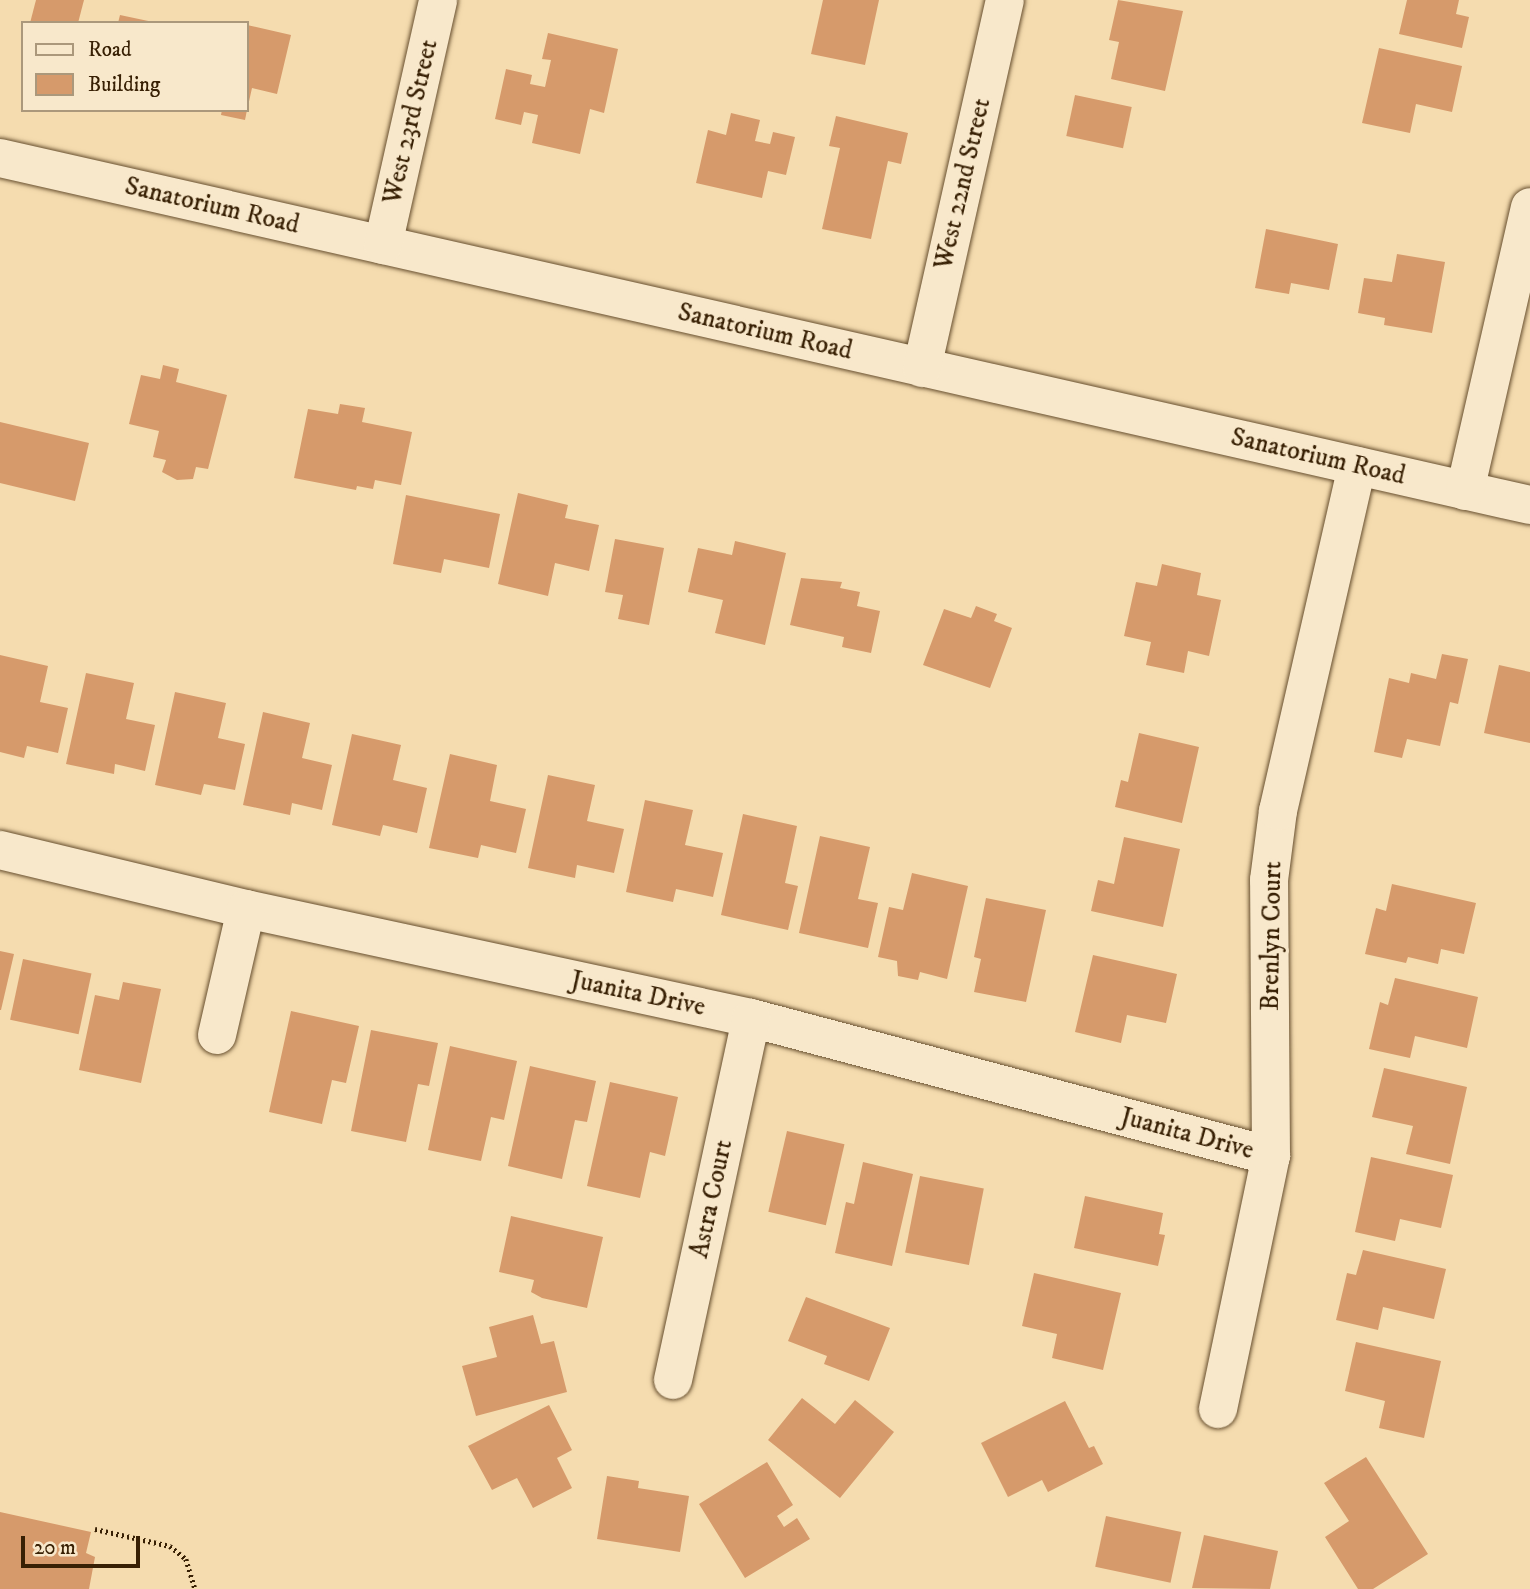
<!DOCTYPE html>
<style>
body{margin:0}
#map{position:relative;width:1530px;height:1589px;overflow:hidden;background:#f5dcaf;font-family:"IM FELL DW Pica",serif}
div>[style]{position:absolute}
.building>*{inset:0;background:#d69a6b;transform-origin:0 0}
.path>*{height:4.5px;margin-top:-2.25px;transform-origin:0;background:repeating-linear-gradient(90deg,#382004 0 2px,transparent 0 5.5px)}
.roads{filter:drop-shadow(0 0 2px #674f2f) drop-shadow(0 0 2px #674f2f)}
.street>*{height:38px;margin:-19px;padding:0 19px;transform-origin:19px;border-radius:19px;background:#f8e8cb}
span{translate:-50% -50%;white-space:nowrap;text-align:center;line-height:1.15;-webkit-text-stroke:6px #f8e8cb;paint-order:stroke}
.street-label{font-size:26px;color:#382004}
.legend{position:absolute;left:21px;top:21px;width:228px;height:91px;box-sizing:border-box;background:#f8e8cb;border:2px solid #ab987b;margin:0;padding:9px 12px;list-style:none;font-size:21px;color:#382004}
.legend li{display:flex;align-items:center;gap:14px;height:35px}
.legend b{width:35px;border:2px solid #ab987b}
.scale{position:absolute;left:21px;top:1536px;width:119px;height:32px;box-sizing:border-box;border:4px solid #382004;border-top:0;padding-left:9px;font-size:21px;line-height:24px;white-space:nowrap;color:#382004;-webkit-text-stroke:5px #f8e8cb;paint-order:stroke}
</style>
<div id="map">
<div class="building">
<div style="clip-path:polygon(36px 0,84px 0,78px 23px,30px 23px)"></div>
<div style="clip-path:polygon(823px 0,879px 0,865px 65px,811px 54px)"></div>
<div style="clip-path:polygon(1118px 0,1183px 11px,1165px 91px,1111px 79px,1119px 42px,1109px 40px)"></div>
<div style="clip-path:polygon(1407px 0,1459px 0,1456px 14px,1469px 17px,1462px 48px,1399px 34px)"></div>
<div style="clip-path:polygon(120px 15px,153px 22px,153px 23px,118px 23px)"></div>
<div style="clip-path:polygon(247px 25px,291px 35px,277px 94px,252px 88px,248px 106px)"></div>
<div style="clip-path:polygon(548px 33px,618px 49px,604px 113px,590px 109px,580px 154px,532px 143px,538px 115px,524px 112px,521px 125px,495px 119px,506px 69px,532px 75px,530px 84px,545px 87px,551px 60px,542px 59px)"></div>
<div style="clip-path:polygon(1379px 48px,1462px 66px,1452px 112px,1416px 104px,1410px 133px,1362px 123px)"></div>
<div style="left:1075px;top:95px;width:58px;height:42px;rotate:12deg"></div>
<div style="clip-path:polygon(222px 110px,247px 110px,245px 120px,221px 115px)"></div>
<div style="clip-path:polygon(731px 113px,760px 120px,755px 141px,770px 144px,773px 132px,795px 137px,786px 175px,768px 171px,762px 198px,696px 183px,708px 130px,726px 135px)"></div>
<div style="clip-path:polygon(836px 116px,908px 133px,901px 164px,888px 161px,871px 239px,822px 229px,840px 148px,829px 146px)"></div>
<div style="clip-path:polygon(1266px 229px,1338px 244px,1329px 290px,1291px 283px,1289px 294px,1255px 288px)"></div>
<div style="clip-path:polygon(1397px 254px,1445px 262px,1432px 333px,1384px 325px,1385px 318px,1358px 313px,1364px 278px,1392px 282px)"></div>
<div style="clip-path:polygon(163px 365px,179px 369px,176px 382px,227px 395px,208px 469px,196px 467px,193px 479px,177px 480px,162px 472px,166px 460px,153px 457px,159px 431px,129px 424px,141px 375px,160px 379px)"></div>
<div style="clip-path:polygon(340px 404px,365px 408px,362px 422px,412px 432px,401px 485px,375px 480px,373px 489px,357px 486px,356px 490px,294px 478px,308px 409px,338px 414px)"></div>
<div style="clip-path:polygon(0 422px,89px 443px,75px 501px,0 483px)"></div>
<div style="clip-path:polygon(518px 493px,568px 505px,565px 518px,599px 525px,589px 571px,555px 563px,548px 596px,498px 584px)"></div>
<div style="clip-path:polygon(406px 495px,500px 514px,489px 568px,444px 559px,441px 573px,393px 564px)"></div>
<div style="clip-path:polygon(615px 539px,664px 548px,649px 625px,618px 619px,623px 595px,605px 592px)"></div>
<div style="clip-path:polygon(735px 541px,786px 553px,765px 645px,715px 633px,723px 600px,688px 592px,698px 548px,732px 555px)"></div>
<div style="clip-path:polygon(1162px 564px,1201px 573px,1197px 595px,1221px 600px,1209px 656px,1188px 651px,1184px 673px,1146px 665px,1151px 642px,1124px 636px,1136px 582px,1157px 586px)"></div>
<div style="clip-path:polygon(801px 578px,842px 582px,840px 588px,860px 592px,857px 606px,880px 611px,871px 653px,842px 647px,844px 637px,790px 625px)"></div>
<div style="clip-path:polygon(976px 606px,997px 614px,994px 621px,1012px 628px,990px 688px,923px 665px,944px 609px,971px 618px)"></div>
<div style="clip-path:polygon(1442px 654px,1468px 659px,1458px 704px,1450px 702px,1440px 746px,1407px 739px,1402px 758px,1374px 752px,1389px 678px,1409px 683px,1411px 673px,1436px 679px)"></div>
<div style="clip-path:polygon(0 655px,48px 666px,40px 702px,68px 708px,58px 753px,27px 746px,24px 758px,0 752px)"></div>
<div style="clip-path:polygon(1499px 665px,1530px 672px,1530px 743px,1484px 733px)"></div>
<div style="clip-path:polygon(86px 673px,134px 683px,126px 719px,155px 725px,145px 771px,115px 764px,114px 774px,66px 764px)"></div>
<div style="clip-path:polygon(175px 692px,226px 703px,218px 738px,245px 744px,235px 790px,204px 784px,201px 795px,155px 785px)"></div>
<div style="clip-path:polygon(263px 712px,310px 723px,302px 758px,332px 765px,322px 810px,292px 803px,290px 815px,243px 805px)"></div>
<div style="clip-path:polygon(1139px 733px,1199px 747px,1182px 823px,1115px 807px,1121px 780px,1128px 782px)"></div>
<div style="clip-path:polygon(352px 734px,401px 745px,393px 780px,427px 788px,417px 833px,383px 825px,380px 836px,332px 825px)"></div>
<div style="clip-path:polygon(450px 754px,497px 765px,490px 801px,526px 809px,516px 853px,481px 845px,478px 858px,429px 848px)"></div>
<div style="clip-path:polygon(548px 775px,595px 785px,587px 821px,624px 829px,614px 873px,577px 865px,575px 878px,528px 868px)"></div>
<div style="clip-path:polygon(645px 800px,693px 810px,685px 845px,723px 853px,713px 897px,676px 889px,673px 902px,626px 892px)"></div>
<div style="clip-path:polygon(743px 814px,797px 826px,785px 883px,798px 886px,788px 930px,721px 915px)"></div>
<div style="clip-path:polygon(820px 836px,870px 847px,858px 899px,878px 903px,868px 948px,799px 933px)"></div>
<div style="clip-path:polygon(1124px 837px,1180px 849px,1163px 927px,1091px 911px,1098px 880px,1114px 884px)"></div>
<div style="clip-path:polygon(912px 873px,968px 886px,947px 979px,920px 972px,918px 980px,898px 976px,897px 961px,878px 957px,889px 907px,903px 910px)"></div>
<div style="clip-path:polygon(1392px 884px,1476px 903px,1464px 954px,1441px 949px,1438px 964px,1408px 957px,1406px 963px,1365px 954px,1376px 908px,1386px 911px)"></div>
<div style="clip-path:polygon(986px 898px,1046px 910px,1026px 1002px,974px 992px,981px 959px,974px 957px)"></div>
<div style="clip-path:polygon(0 951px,14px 954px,1px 1010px,0 1010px)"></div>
<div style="clip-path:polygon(1093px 955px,1177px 974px,1166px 1023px,1127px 1015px,1121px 1043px,1075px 1032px)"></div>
<div style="left:23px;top:959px;width:70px;height:62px;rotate:12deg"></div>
<div style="clip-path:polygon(1395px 978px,1478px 997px,1467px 1048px,1415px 1036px,1410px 1058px,1369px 1049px,1380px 1002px,1388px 1005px)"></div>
<div style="clip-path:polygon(123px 982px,161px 989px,141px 1083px,79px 1070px,95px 995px,119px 1000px)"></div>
<div style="clip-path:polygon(291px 1011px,359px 1026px,346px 1083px,332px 1080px,322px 1124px,269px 1112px)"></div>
<div style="clip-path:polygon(371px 1030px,438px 1043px,429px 1086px,418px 1084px,406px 1142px,351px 1131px)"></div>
<div style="clip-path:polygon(450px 1046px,517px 1061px,504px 1120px,491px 1117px,481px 1161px,428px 1150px)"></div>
<div style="clip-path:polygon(530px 1066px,596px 1081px,587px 1122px,575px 1120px,562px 1179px,508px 1166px)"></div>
<div style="clip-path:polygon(1384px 1068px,1467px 1087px,1450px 1164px,1406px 1154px,1413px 1126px,1372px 1117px)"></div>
<div style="clip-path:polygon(610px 1082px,678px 1097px,665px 1156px,650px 1152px,640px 1198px,587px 1186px)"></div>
<div style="left:787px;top:1131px;width:59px;height:83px;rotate:13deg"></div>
<div style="clip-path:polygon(1371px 1157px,1453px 1175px,1441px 1228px,1400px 1219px,1395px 1241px,1355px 1232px)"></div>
<div style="clip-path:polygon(863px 1162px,913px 1174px,892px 1266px,835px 1253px,846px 1202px,854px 1204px)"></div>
<div style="left:920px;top:1176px;width:65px;height:78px;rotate:11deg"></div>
<div style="clip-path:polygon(1085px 1196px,1163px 1213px,1159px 1234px,1165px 1235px,1158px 1266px,1074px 1248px)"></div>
<div style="clip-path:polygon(511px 1216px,603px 1237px,587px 1308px,542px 1298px,531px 1292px,534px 1280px,499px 1272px)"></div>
<div style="clip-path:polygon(1363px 1250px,1446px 1269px,1434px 1319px,1383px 1307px,1378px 1330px,1336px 1320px,1347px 1273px,1356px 1275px)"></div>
<div style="clip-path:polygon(1034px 1273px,1121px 1293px,1103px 1370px,1052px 1358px,1057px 1334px,1022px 1326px)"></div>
<div style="clip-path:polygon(806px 1297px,890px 1328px,869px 1381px,824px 1364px,827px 1356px,788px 1341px)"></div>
<div style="clip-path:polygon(533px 1315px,541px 1344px,554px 1341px,567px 1392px,476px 1416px,462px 1366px,497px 1357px,489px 1327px)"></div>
<div style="clip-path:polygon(1356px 1342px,1441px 1361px,1424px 1438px,1379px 1428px,1385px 1401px,1345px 1391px)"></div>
<div style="clip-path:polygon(802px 1398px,835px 1424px,855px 1400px,894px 1432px,840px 1498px,768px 1440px)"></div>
<div style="clip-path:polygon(1065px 1401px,1089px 1448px,1094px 1446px,1103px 1464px,1048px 1492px,1042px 1480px,1008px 1497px,981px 1443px)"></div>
<div style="clip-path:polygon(549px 1405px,572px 1450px,557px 1458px,572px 1488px,533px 1508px,517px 1478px,492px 1490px,468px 1446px)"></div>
<div style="clip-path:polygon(1366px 1457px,1428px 1554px,1373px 1589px,1358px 1589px,1325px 1537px,1349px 1521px,1324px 1483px)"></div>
<div style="clip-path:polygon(767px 1462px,793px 1505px,777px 1516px,784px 1527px,797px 1518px,810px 1539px,745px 1578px,699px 1504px)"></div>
<div style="clip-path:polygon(607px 1476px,639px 1481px,638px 1488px,689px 1496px,680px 1552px,597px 1539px)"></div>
<div style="clip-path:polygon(0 1512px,91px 1532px,86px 1553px,95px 1557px,89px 1589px,0 1589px)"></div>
<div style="left:1106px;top:1516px;width:77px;height:52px;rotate:12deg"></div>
<div style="clip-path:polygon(1204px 1535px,1278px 1551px,1270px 1589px,1192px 1588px)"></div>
</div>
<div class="path">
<div style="left:95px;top:1529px;width:77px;rotate:12.8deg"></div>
<div style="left:170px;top:1546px;width:21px;rotate:39deg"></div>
<div style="left:186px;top:1559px;width:31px;rotate:73deg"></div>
</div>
<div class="roads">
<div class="street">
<div style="left:0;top:158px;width:1569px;rotate:12.78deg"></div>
<div style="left:383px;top:245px;width:251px;rotate:-77.3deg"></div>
<div style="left:922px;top:368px;width:377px;rotate:-77.3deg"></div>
<div style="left:1465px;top:491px;width:291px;rotate:-77.1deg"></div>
<div style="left:0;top:850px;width:253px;rotate:13.5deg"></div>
<div style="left:246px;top:909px;width:517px;rotate:12.18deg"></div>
<div style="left:751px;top:1018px;width:538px;rotate:14.86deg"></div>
<div style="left:217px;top:1035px;width:129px;rotate:-77deg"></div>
<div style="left:673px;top:1380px;width:370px;rotate:-77.8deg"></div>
<div style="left:1218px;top:1409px;width:258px;rotate:-78.2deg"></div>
<div style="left:1271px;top:1156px;width:276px;rotate:-90.4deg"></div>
<div style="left:1269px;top:880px;width:70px;rotate:-82.6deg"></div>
<div style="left:1278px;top:811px;width:354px;rotate:-77.1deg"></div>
</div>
</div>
<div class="street-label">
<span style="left:411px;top:122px;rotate:-77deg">West 23rd Street</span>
<span style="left:963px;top:184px;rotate:-77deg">West 22nd Street</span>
<span style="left:212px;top:206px;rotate:13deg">Sanatorium Road</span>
<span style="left:765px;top:332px;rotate:13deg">Sanatorium Road</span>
<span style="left:1318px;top:457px;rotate:13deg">Sanatorium Road</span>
<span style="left:1272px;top:936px;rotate:-89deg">Brenlyn Court</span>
<span style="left:638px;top:994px;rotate:12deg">Juanita Drive</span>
<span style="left:1187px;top:1134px;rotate:15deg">Juanita Drive</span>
<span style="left:712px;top:1199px;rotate:-78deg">Astra Court</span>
</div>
<ul class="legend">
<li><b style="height:9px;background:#f8e8cb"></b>Road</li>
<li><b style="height:19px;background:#d69a6b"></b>Building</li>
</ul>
<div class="scale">20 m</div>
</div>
